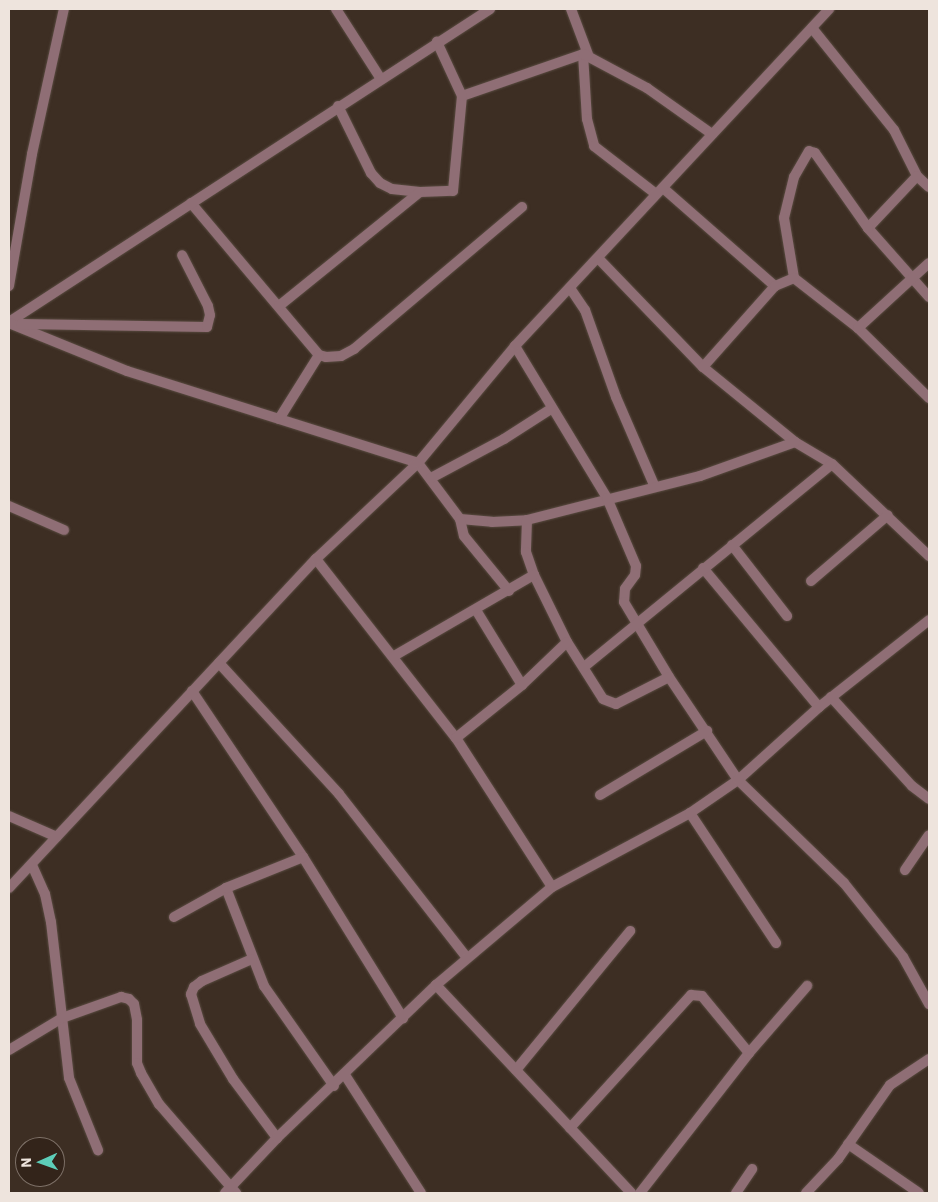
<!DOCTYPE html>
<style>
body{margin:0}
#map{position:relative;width:938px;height:1202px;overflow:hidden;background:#3d2e23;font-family:"IBM Plex Sans",sans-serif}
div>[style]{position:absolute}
.roads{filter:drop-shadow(0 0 1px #594b41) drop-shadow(0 0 1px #594b41)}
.street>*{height:10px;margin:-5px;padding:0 5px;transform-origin:5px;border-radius:5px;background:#8f6e75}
span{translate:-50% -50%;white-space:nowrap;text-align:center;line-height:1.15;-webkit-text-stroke:4px #33241a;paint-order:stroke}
.frame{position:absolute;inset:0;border:10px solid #eee4dd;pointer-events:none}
.north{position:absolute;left:15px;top:1137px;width:50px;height:50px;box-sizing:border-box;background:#33241a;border:1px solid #7e7168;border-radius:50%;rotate:268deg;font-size:14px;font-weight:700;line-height:20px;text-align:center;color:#eee4dd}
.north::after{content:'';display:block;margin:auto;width:18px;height:22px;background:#5dceb9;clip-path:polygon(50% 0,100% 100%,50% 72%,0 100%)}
</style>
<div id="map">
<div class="roads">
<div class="street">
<div style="left:336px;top:9px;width:83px;rotate:57.3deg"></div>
<div style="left:571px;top:9px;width:51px;rotate:69.4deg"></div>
<div style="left:589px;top:57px;width:66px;rotate:28.1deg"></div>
<div style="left:647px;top:88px;width:80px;rotate:35.3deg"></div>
<div style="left:812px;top:28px;width:131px;rotate:51.2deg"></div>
<div style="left:894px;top:130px;width:51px;rotate:63.4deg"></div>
<div style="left:917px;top:176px;width:16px;rotate:43deg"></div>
<div style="left:583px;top:54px;width:65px;rotate:86.5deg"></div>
<div style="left:587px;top:119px;width:28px;rotate:75deg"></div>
<div style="left:594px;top:146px;width:78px;rotate:37.7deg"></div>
<div style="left:462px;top:96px;width:128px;rotate:-19.1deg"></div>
<div style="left:583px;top:54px;width:5px;rotate:22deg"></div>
<div style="left:338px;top:106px;width:75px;rotate:63.8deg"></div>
<div style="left:371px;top:173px;width:13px;rotate:48deg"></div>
<div style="left:380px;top:183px;width:13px;rotate:27deg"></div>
<div style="left:392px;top:189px;width:28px;rotate:6deg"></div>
<div style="left:420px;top:192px;width:33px;rotate:-2deg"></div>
<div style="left:453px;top:191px;width:95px;rotate:-84.6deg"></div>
<div style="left:462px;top:96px;width:60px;rotate:-114.8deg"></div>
<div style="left:663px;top:188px;width:149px;rotate:41.2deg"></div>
<div style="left:191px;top:203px;width:199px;rotate:49.9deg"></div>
<div style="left:319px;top:355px;width:7px;rotate:16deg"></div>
<div style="left:326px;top:357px;width:15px;rotate:-4deg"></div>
<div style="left:341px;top:356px;width:15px;rotate:-28deg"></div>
<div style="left:354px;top:349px;width:220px;rotate:-40.2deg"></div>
<div style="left:868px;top:228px;width:71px;rotate:-46.7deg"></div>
<div style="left:598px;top:258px;width:151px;rotate:46.1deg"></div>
<div style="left:703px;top:367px;width:119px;rotate:39.2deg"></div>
<div style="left:795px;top:442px;width:43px;rotate:30.7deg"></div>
<div style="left:832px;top:464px;width:134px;rotate:43.5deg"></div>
<div style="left:9px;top:286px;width:134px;rotate:-80.1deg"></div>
<div style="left:32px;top:154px;width:148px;rotate:-77.6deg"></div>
<div style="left:570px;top:288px;width:27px;rotate:56deg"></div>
<div style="left:585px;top:310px;width:92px;rotate:70.4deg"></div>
<div style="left:616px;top:397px;width:98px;rotate:66.6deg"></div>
<div style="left:929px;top:297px;width:92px;rotate:-131.5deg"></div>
<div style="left:868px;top:228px;width:92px;rotate:-125.2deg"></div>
<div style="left:815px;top:153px;width:6px;rotate:-162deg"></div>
<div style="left:809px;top:151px;width:30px;rotate:120deg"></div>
<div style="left:794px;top:177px;width:42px;rotate:103.7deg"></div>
<div style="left:784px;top:218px;width:61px;rotate:80.5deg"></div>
<div style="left:794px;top:278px;width:81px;rotate:38deg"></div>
<div style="left:858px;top:328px;width:100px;rotate:44.6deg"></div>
<div style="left:279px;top:306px;width:181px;rotate:-39deg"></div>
<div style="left:9px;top:322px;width:574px;rotate:-33.05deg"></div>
<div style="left:9px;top:323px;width:127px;rotate:22.1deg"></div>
<div style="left:127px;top:371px;width:305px;rotate:17.5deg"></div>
<div style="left:418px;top:463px;width:70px;rotate:53.1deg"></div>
<div style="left:460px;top:519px;width:32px;rotate:5deg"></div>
<div style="left:492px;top:522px;width:35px;rotate:-3deg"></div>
<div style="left:527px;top:520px;width:179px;rotate:-14.3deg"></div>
<div style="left:700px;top:476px;width:101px;rotate:-19.7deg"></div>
<div style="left:21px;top:324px;width:186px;rotate:0.9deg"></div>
<div style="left:207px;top:327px;width:12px;rotate:-76deg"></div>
<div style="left:210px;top:315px;width:9px;rotate:-103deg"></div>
<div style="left:208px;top:306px;width:57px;rotate:-117deg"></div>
<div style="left:858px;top:328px;width:96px;rotate:-42.5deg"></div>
<div style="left:515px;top:346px;width:178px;rotate:58.8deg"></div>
<div style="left:607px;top:498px;width:74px;rotate:66.9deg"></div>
<div style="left:636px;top:566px;width:9px;rotate:96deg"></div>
<div style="left:635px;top:575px;width:17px;rotate:126deg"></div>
<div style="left:625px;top:589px;width:13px;rotate:94deg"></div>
<div style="left:624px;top:602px;width:87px;rotate:59deg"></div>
<div style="left:669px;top:677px;width:124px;rotate:56.2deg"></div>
<div style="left:738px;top:780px;width:148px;rotate:44.2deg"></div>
<div style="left:844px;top:883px;width:95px;rotate:51.4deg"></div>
<div style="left:903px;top:957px;width:54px;rotate:61deg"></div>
<div style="left:703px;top:367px;width:108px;rotate:-48.4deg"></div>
<div style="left:775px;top:286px;width:21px;rotate:-23deg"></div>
<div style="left:279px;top:419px;width:75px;rotate:-58deg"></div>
<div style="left:431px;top:478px;width:83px;rotate:-28.1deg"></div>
<div style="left:504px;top:439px;width:56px;rotate:-32.6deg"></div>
<div style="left:9px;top:506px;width:60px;rotate:23.6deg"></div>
<div style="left:460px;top:519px;width:17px;rotate:77deg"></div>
<div style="left:464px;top:536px;width:71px;rotate:50.7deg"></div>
<div style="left:527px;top:520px;width:32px;rotate:92deg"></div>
<div style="left:526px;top:552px;width:24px;rotate:71deg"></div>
<div style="left:534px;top:575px;width:75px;rotate:63.8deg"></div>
<div style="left:567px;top:642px;width:67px;rotate:57.7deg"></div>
<div style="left:603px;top:699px;width:14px;rotate:21deg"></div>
<div style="left:616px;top:704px;width:59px;rotate:-27deg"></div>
<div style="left:732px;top:545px;width:90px;rotate:52.2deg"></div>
<div style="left:316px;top:559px;width:227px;rotate:52deg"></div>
<div style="left:456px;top:738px;width:177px;rotate:57.2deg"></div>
<div style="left:703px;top:568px;width:181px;rotate:50.2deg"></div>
<div style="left:811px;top:581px;width:101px;rotate:-40.6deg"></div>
<div style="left:476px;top:610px;width:88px;rotate:58.5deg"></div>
<div style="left:394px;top:656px;width:162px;rotate:-30.1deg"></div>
<div style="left:219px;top:663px;width:178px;rotate:47.5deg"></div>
<div style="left:339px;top:794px;width:208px;rotate:52deg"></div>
<div style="left:584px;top:667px;width:320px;rotate:-39.3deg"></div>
<div style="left:192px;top:691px;width:200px;rotate:56.2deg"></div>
<div style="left:303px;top:857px;width:190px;rotate:58.2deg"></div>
<div style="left:831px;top:697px;width:120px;rotate:47.7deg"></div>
<div style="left:912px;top:786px;width:21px;rotate:37deg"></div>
<div style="left:456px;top:738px;width:85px;rotate:-38.8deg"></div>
<div style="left:522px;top:685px;width:62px;rotate:-43.7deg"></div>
<div style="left:600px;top:795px;width:125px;rotate:-30.9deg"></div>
<div style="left:690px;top:813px;width:156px;rotate:56.5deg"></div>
<div style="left:9px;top:816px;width:52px;rotate:23.6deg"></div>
<div style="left:32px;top:865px;width:32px;rotate:66deg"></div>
<div style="left:45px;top:894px;width:29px;rotate:78deg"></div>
<div style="left:51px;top:922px;width:157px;rotate:83.4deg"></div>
<div style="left:69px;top:1078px;width:78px;rotate:68.1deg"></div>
<div style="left:905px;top:870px;width:42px;rotate:-55.6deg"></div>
<div style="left:9px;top:888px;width:450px;rotate:-47deg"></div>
<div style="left:316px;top:559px;width:140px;rotate:-43.3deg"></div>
<div style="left:418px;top:463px;width:152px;rotate:-50.3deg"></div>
<div style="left:515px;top:346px;width:461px;rotate:-47deg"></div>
<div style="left:226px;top:888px;width:105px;rotate:68.8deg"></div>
<div style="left:264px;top:986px;width:122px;rotate:55deg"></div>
<div style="left:174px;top:917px;width:60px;rotate:-29.1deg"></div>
<div style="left:226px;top:888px;width:83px;rotate:-21.9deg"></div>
<div style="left:252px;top:959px;width:55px;rotate:156.3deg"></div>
<div style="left:202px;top:981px;width:10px;rotate:143deg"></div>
<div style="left:194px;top:987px;width:8px;rotate:113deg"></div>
<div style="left:191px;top:994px;width:31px;rotate:73deg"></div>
<div style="left:200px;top:1024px;width:64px;rotate:59deg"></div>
<div style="left:233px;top:1079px;width:74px;rotate:53.3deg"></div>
<div style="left:436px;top:985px;width:285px;rotate:46.8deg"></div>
<div style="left:9px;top:1050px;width:62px;rotate:-31.1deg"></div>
<div style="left:62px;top:1018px;width:63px;rotate:-19.6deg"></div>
<div style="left:121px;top:997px;width:8px;rotate:14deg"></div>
<div style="left:129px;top:999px;width:7px;rotate:45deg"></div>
<div style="left:134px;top:1004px;width:16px;rotate:79deg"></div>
<div style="left:137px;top:1020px;width:43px;rotate:90deg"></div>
<div style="left:137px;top:1063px;width:11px;rotate:68deg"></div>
<div style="left:141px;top:1073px;width:36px;rotate:60deg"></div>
<div style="left:159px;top:1104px;width:118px;rotate:49.1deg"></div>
<div style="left:516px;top:1070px;width:180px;rotate:-50.6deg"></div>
<div style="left:345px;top:1075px;width:140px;rotate:57.2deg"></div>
<div style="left:570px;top:1128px;width:180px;rotate:-47.7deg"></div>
<div style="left:691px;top:995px;width:11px;rotate:5deg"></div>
<div style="left:702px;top:996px;width:74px;rotate:50.5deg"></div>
<div style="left:848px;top:1144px;width:86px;rotate:34.6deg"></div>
<div style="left:225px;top:1193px;width:76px;rotate:-46.6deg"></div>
<div style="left:277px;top:1138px;width:221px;rotate:-43.9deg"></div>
<div style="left:436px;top:985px;width:152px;rotate:-40.2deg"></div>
<div style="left:552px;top:887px;width:157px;rotate:-28.2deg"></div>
<div style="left:690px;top:813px;width:58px;rotate:-34.5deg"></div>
<div style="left:738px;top:780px;width:109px;rotate:-42deg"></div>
<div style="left:819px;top:707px;width:140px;rotate:-38.3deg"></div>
<div style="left:640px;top:1193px;width:177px;rotate:-52.1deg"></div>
<div style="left:749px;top:1053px;width:89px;rotate:-49.1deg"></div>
<div style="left:736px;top:1193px;width:29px;rotate:-56deg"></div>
<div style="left:806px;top:1193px;width:47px;rotate:-46.7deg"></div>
<div style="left:838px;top:1159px;width:90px;rotate:-54.9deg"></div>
<div style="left:890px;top:1085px;width:47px;rotate:-33.7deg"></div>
</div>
</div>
<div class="frame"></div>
<div class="north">N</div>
</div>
